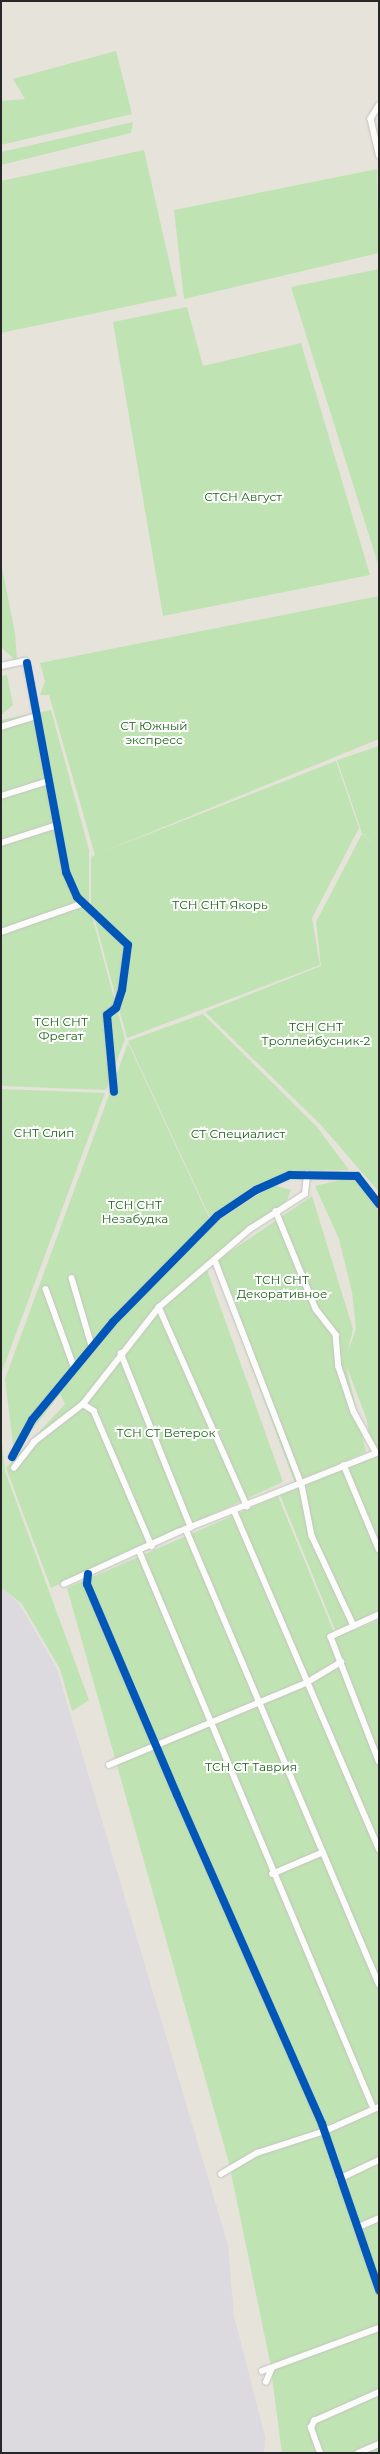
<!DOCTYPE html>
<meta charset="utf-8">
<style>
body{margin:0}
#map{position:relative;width:380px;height:2454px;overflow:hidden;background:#e6e3db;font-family:Montserrat,sans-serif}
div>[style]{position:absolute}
.airport>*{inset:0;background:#dcdadf}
.green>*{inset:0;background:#c0e3b3}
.roads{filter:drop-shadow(0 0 1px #c3c2c1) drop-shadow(0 0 1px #c3c2c1)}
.minor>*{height:5.5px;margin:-2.75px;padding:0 2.75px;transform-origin:2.75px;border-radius:2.75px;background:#fbfbfa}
.cycleway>*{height:8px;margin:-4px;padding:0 4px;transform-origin:4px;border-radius:4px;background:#0057b8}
span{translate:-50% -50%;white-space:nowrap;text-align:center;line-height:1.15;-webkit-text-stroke:4px #fff;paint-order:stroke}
.park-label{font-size:12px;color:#1b6317}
.frame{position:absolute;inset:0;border:2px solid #272727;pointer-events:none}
</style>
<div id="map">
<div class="airport">
<div style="clip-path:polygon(1px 1585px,20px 1605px,57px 1669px,228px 2245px,234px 2316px,265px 2437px,264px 2453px,1px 2453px)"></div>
</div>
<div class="green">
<div style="clip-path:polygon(116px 51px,132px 114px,1px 145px,1px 101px,25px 99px,13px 79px)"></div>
<div style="clip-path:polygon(133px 122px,131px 133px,1px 165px,1px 152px)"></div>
<div style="clip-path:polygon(144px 150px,177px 296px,1px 333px,1px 181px)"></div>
<div style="clip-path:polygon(377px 169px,379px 253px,184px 299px,174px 210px)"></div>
<div style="clip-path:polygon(379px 269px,379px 567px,291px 287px)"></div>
<div style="clip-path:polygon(187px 307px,203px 366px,301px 343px,370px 575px,163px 616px,113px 322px)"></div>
<div style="clip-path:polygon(1px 563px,15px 633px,17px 662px,1px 647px)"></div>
<div style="clip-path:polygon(379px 596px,379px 739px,100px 853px,336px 761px,359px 828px,312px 918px,320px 965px,127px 1038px,91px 906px,91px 857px,95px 855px,49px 695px,40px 695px,45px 681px,40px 663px)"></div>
<div style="clip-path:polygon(7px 675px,13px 705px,1px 715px,1px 676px)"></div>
<div style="clip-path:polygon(51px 710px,89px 850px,89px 905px,125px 1039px,106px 1090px,1px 1086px,1px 720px)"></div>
<div style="clip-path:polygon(379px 746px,378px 849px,379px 1192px,320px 1124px,205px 1012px,321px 966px,316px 922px,362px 834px,376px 846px,362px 833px,337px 760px)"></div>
<div style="clip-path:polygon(203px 1014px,317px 1127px,349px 1170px,288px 1171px,223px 1213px,216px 1222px,273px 1185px,291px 1190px,287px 1200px,206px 1267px,283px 1482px,51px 1588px,6px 1468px,65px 1404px,60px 1394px,14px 1453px,5px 1379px,128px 1043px,212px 1224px,206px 1230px,213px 1224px,128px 1041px)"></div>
<div style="clip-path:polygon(1px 1089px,105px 1093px,1px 1374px)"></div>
<div style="clip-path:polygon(353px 1177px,379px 1212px,379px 1613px,335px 1630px,280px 1495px,372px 1457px,367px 1420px,346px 1365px,366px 1452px,295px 1483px,213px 1263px,312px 1196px,353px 1329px,348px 1352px,356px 1328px,352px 1292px,339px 1239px,315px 1186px)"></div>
<div style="clip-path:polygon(1px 1432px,5px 1471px,89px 1700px,72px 1711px,60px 1669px,22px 1604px,1px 1587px)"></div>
<div style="clip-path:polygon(278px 1496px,336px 1637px,379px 1620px,379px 2453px,282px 2453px,270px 2362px,229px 2163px,67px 1588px)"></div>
</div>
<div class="roads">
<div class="minor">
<div style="left:379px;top:106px;width:15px;rotate:122deg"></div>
<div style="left:371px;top:119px;width:37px;rotate:77deg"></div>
<div style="left:27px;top:663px;width:213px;rotate:79.4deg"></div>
<div style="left:66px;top:872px;width:27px;rotate:66deg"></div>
<div style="left:77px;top:897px;width:70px;rotate:43.3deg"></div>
<div style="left:128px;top:945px;width:45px;rotate:97.6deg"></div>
<div style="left:122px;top:990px;width:19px;rotate:108deg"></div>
<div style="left:116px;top:1008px;width:11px;rotate:142deg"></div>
<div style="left:107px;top:1015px;width:77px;rotate:84.8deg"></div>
<div style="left:1px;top:666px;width:25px;rotate:-12deg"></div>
<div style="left:1px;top:727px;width:38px;rotate:-17deg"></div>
<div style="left:1px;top:796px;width:50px;rotate:-17.4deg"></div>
<div style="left:1px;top:843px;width:59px;rotate:-17.8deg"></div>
<div style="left:1px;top:932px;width:88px;rotate:-19.3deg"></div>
<div style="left:276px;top:1211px;width:106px;rotate:67.8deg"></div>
<div style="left:316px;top:1309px;width:33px;rotate:52deg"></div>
<div style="left:336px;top:1335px;width:32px;rotate:85deg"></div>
<div style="left:339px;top:1367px;width:47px;rotate:71.6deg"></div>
<div style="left:354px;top:1412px;width:46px;rotate:61.2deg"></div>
<div style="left:215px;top:1260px;width:241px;rotate:68.9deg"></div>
<div style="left:302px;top:1485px;width:52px;rotate:78.9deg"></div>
<div style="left:312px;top:1536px;width:99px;rotate:65deg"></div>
<div style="left:72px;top:1278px;width:71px;rotate:73.6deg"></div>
<div style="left:46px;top:1289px;width:85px;rotate:70.1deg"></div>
<div style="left:159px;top:1307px;width:218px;rotate:66.1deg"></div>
<div style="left:121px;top:1353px;width:188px;rotate:68.1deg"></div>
<div style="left:83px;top:1404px;width:13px;rotate:32deg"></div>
<div style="left:94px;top:1411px;width:147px;rotate:66.8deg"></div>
<div style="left:12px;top:1457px;width:42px;rotate:-61.6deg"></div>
<div style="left:32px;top:1420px;width:127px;rotate:-50.4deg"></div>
<div style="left:113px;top:1322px;width:148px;rotate:-45.5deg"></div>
<div style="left:217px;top:1216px;width:47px;rotate:-33.7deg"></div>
<div style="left:256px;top:1190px;width:37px;rotate:-24deg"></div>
<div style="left:290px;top:1175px;width:67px;rotate:0.9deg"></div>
<div style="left:357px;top:1176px;width:36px;rotate:52deg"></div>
<div style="left:344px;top:1465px;width:91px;rotate:67.4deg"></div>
<div style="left:14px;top:1468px;width:33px;rotate:-52deg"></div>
<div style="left:34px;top:1442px;width:62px;rotate:-37.8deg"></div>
<div style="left:83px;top:1404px;width:123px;rotate:-51.9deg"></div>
<div style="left:159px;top:1307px;width:120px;rotate:-40.6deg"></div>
<div style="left:250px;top:1229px;width:65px;rotate:-32.5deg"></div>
<div style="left:305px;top:1194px;width:20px;rotate:-84deg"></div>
<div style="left:234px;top:1510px;width:369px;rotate:66.8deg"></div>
<div style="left:186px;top:1529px;width:494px;rotate:67deg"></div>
<div style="left:139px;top:1550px;width:606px;rotate:67.2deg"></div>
<div style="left:88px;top:1574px;width:10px;rotate:96deg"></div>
<div style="left:87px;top:1584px;width:229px;rotate:66.9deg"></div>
<div style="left:177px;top:1795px;width:360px;rotate:66.2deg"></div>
<div style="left:322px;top:2124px;width:176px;rotate:71deg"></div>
<div style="left:64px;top:1584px;width:125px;rotate:-24.5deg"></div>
<div style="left:178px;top:1532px;width:216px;rotate:-21.7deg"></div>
<div style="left:379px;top:1615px;width:53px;rotate:155.4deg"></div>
<div style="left:331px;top:1637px;width:133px;rotate:68.8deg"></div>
<div style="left:109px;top:1765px;width:213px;rotate:-22.6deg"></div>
<div style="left:306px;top:1683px;width:41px;rotate:-31deg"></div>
<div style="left:272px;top:1874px;width:53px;rotate:-23.2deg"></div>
<div style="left:221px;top:2174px;width:42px;rotate:-30.3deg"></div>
<div style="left:257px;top:2153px;width:71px;rotate:-17.9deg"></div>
<div style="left:325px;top:2131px;width:59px;rotate:-24deg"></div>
<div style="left:339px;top:2179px;width:44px;rotate:-25.4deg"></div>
<div style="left:361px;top:2226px;width:20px;rotate:-24deg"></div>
<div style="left:262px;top:2371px;width:125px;rotate:-20.2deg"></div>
<div style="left:266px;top:2382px;width:13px;rotate:-67deg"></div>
<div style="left:320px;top:2453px;width:27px;rotate:-110deg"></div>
<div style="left:311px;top:2428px;width:8px;rotate:-67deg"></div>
<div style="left:314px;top:2421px;width:71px;rotate:-24deg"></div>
<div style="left:358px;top:2453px;width:23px;rotate:-23deg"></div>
</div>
</div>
<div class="cycleway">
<div style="left:27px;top:663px;width:213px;rotate:79.4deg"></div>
<div style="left:66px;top:872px;width:27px;rotate:66deg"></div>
<div style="left:77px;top:897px;width:70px;rotate:43.3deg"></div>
<div style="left:128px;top:945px;width:45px;rotate:97.6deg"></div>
<div style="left:122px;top:990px;width:19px;rotate:108deg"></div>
<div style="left:116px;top:1008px;width:11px;rotate:142deg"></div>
<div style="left:107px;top:1015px;width:77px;rotate:84.8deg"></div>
<div style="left:12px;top:1457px;width:42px;rotate:-61.6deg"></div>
<div style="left:32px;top:1420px;width:127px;rotate:-50.4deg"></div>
<div style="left:113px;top:1322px;width:148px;rotate:-45.5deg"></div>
<div style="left:217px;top:1216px;width:47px;rotate:-33.7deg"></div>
<div style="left:256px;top:1190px;width:37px;rotate:-24deg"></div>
<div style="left:290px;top:1175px;width:67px;rotate:0.9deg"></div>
<div style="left:357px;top:1176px;width:36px;rotate:52deg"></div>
<div style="left:88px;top:1574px;width:10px;rotate:96deg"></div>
<div style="left:87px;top:1584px;width:229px;rotate:66.9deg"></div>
<div style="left:177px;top:1795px;width:360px;rotate:66.2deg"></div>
<div style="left:322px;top:2124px;width:176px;rotate:71deg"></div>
</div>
<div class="park-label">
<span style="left:243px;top:497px">СТСН Август</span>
<span style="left:154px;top:733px">СТ Южный<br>экспресс</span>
<span style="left:220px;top:905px">ТСН СНТ Якорь</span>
<span style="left:61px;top:1029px">ТСН СНТ<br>Фрегат</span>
<span style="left:316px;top:1034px">ТСН СНТ<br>Троллейбусник-2</span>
<span style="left:44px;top:1133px">СНТ Слип</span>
<span style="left:238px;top:1134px">СТ Специалист</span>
<span style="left:135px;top:1212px">ТСН СНТ<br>Незабудка</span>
<span style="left:282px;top:1287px">ТСН СНТ<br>Декоративное</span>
<span style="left:166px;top:1433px">ТСН СТ Ветерок</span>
<span style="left:251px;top:1767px">ТСН СТ Таврия</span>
</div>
<div class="frame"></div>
</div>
